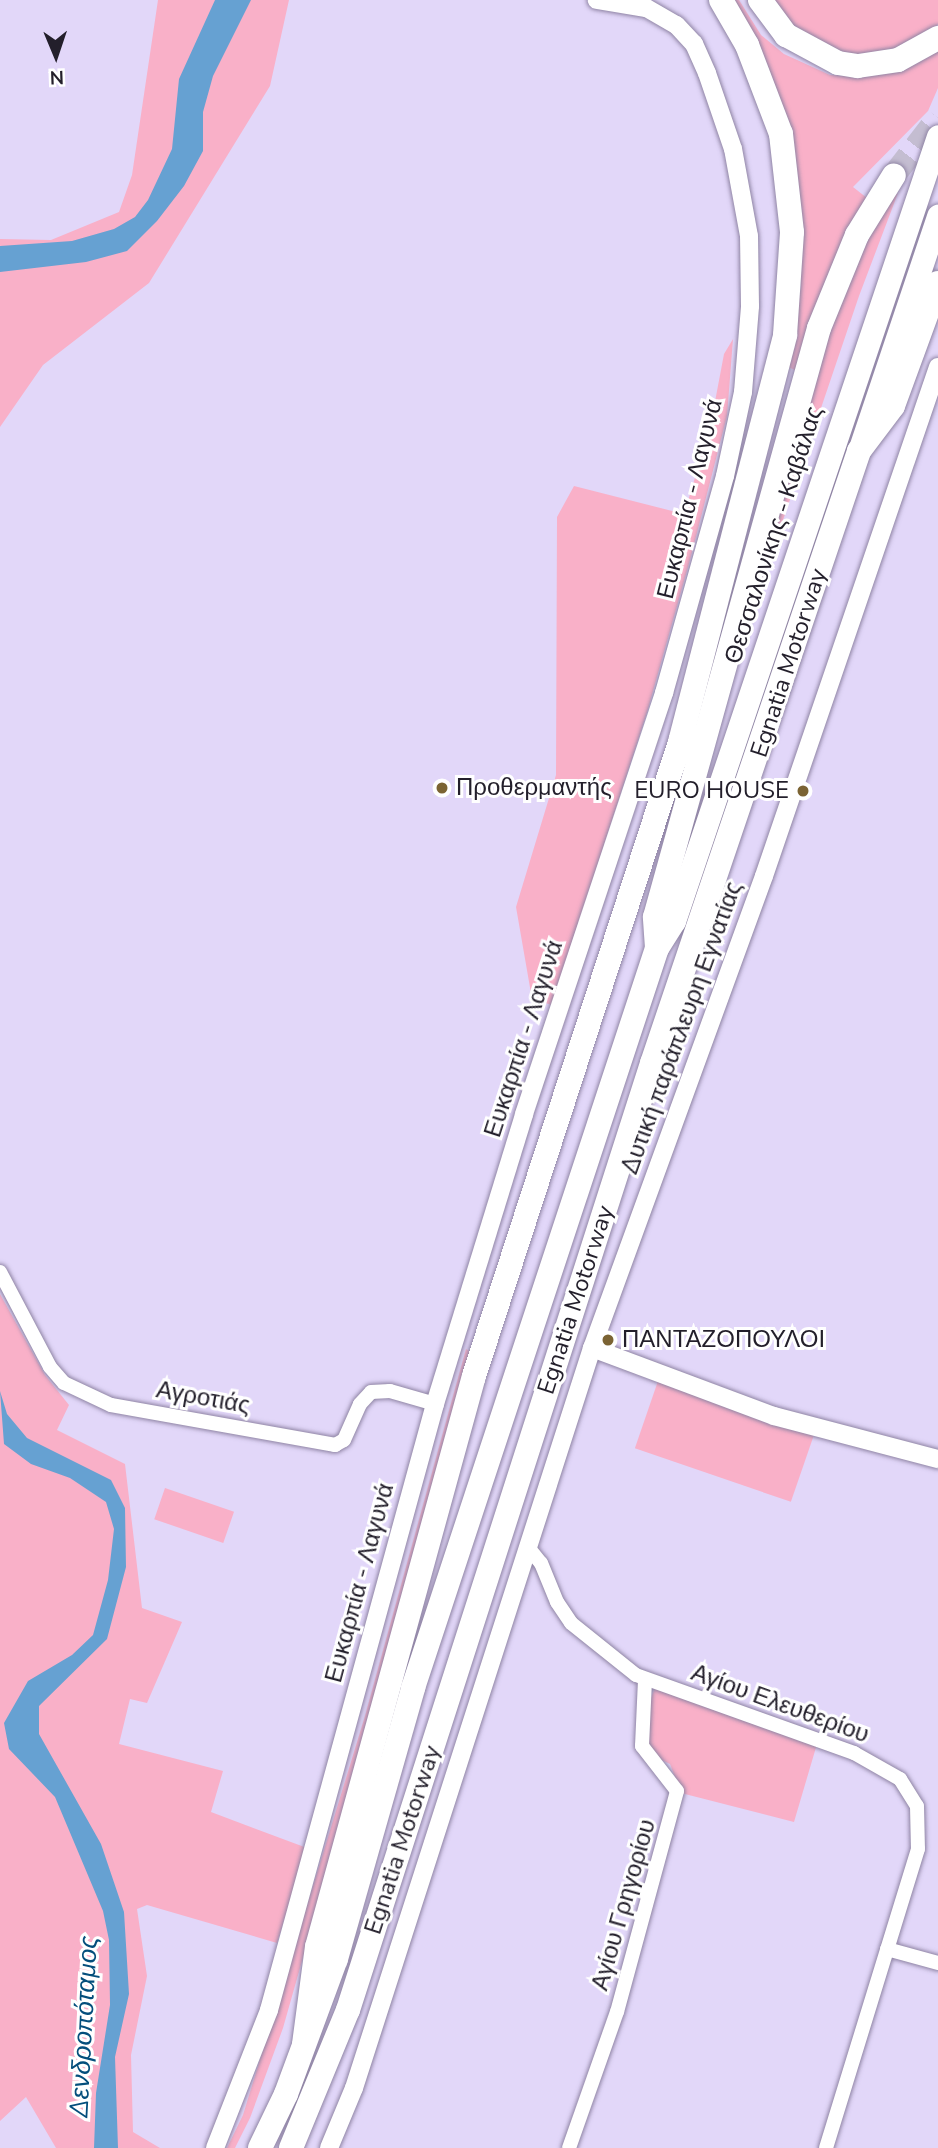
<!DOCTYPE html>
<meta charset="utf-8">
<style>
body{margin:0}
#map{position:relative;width:938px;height:2148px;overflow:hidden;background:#ece5fa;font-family:"Nunito Sans",sans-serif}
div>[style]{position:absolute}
.built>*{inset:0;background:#e2d7f9;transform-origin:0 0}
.green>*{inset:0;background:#f9b0c8;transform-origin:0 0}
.water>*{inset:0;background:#66a1d2}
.motorway-tunnel>*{height:24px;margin-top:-12px;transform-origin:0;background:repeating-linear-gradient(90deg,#c4bdd1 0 24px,transparent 0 36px)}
.roads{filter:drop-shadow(0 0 2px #8f84a4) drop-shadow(0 0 2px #8f84a4)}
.minor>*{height:14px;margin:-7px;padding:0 7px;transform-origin:7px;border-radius:7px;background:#fff}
.tertiary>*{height:18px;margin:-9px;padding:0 9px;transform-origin:9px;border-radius:9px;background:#fff}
.trunk>*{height:23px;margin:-11.5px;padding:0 11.5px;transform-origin:11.5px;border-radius:11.5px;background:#fff}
.motorway>*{height:24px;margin:-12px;padding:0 12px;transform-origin:12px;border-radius:12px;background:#fff}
.dots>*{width:19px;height:19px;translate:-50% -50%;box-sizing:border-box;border:4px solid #fff;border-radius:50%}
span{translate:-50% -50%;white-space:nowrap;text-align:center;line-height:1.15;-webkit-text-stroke:6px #fff;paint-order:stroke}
.street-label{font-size:24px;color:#231f2b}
.poi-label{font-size:24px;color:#231f2b}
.left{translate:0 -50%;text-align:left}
.right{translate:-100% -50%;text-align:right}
.water-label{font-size:26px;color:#044e7c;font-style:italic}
.north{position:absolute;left:21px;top:21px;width:70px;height:70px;-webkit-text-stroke:5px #fff;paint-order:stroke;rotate:178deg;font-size:19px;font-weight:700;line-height:28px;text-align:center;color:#231f2b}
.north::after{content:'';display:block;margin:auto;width:24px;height:32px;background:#231f2b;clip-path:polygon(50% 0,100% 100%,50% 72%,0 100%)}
</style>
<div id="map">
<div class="built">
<div style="left:0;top:0;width:938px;height:2148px"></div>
</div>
<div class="green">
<div style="clip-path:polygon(158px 0,289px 0,270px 86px,149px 283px,43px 365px,0 427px,0 239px,51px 240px,119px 212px,132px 175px)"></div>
<div style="clip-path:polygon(729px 0,739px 0,761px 35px,784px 54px,830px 75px,848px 76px,938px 48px,938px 88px,928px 111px,853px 187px,867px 198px,795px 370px,788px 367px,801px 286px,801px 224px)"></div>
<div style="clip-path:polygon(766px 0,938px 0,938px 24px,931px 32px,878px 57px,820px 50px)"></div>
<div style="clip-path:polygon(898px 193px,859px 296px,742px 641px,822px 340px,876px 213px)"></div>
<div style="clip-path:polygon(733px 339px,727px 416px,690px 560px,648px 709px,552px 1005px,532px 999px,516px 907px,556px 775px,557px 517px,574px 486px,684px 514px,710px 428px,724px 354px)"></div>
<div style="clip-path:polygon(0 1294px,45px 1375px,69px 1405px,57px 1430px,125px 1464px,142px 1608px,182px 1622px,147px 1703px,130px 1699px,119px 1744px,223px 1771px,211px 1812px,307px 1848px,277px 1943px,147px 1905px,137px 1909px,147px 1976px,131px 2055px,133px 2132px,160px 2148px,56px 2148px,26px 2097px,0 2121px)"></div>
<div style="clip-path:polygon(466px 1349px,474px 1354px,283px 2028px,250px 2118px,235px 2148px,227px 2148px,243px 2115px,365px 1716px)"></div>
<div style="left:658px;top:1381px;width:165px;height:71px;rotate:19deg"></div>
<div style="left:165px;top:1488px;width:73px;height:33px;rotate:19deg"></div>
<div style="clip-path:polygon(655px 1688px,817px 1744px,794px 1822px,681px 1793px,670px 1764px,645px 1752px,642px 1720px)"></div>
</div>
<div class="water">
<div style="clip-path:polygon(215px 0,251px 0,213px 76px,203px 112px,203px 151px,184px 186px,157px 221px,127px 251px,86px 262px,0 272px,0 246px,72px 241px,114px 229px,135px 217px,148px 200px,172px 149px,179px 79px)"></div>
<div style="clip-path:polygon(0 1391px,7px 1414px,27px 1438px,111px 1480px,125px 1508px,126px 1567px,107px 1639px,39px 1706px,39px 1734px,101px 1844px,124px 1912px,129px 1994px,115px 2057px,118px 2148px,94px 2148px,96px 2093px,110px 2005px,109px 1940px,103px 1911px,55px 1797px,9px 1749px,4px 1723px,28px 1681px,72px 1655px,93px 1635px,108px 1580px,114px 1529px,106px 1502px,70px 1478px,31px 1464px,4px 1444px)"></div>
</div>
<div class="motorway-tunnel">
<div style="left:894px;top:175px;width:72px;rotate:-52.3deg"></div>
</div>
<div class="roads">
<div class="minor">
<div style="left:0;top:1272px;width:107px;rotate:62.2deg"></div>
<div style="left:50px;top:1367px;width:21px;rotate:49deg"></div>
<div style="left:64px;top:1383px;width:52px;rotate:25.1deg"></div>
<div style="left:111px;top:1405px;width:228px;rotate:10.1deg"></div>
<div style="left:335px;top:1445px;width:10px;rotate:-29deg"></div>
<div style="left:344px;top:1440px;width:39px;rotate:-66deg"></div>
<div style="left:360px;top:1404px;width:16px;rotate:-47deg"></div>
<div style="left:371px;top:1392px;width:19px;rotate:-3deg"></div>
<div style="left:390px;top:1391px;width:47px;rotate:16.1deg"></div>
<div style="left:527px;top:1546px;width:22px;rotate:51deg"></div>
<div style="left:541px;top:1563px;width:42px;rotate:67.7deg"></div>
<div style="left:557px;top:1602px;width:25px;rotate:56deg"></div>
<div style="left:571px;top:1623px;width:83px;rotate:38.7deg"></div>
<div style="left:636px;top:1675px;width:232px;rotate:19.7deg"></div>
<div style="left:854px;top:1753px;width:53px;rotate:29.5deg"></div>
<div style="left:900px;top:1779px;width:32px;rotate:58deg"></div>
<div style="left:917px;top:1806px;width:43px;rotate:88.7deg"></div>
<div style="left:918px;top:1849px;width:313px;rotate:107.1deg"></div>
<div style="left:887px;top:1949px;width:53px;rotate:15.4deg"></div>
<div style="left:569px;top:2148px;width:144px;rotate:-70.6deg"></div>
<div style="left:617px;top:2012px;width:229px;rotate:-74.8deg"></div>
<div style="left:677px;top:1791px;width:57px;rotate:-127.9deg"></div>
<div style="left:642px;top:1746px;width:67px;rotate:-87.4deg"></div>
</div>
<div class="tertiary">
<div style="left:592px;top:1348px;width:194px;rotate:20.5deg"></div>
<div style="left:774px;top:1416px;width:170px;rotate:14.7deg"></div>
<div style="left:215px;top:2148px;width:148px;rotate:-68.6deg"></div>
<div style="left:269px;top:2010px;width:628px;rotate:-74.68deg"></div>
<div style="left:435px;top:1404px;width:303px;rotate:-72.9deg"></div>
<div style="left:524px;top:1114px;width:444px;rotate:-71.6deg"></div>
<div style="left:664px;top:693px;width:225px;rotate:-74.3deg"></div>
<div style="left:725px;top:476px;width:86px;rotate:-77.9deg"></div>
<div style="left:743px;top:392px;width:86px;rotate:-85.3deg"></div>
<div style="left:750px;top:306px;width:70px;rotate:-90.8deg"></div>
<div style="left:749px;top:236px;width:88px;rotate:-100.4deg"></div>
<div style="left:733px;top:149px;width:80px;rotate:-108.9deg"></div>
<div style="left:707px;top:73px;width:32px;rotate:-114deg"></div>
<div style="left:694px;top:44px;width:26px;rotate:-133deg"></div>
<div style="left:676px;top:25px;width:34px;rotate:-150deg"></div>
<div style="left:646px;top:8px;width:50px;rotate:-170.7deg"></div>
<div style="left:329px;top:2148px;width:65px;rotate:-67.4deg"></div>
<div style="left:354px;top:2088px;width:777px;rotate:-72.17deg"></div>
<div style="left:592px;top:1348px;width:502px;rotate:-69.98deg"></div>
<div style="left:764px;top:876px;width:538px;rotate:-71.13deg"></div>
</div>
<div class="trunk">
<div style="left:861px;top:445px;width:242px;rotate:-71.4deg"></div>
<div style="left:657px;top:948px;width:32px;rotate:-58deg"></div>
<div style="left:674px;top:921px;width:828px;rotate:-71.41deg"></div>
</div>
<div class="motorway">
<div style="left:760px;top:0;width:44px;rotate:53.4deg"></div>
<div style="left:786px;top:35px;width:59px;rotate:28.3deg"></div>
<div style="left:838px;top:63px;width:20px;rotate:9deg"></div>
<div style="left:858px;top:66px;width:40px;rotate:-8.5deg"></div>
<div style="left:898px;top:60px;width:46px;rotate:-28.8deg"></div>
<div style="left:304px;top:2044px;width:98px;rotate:-82.4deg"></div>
<div style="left:317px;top:1947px;width:592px;rotate:-74.63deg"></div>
<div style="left:474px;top:1376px;width:667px;rotate:-72deg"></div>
<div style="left:680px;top:742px;width:420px;rotate:-75.5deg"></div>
<div style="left:785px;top:335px;width:103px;rotate:-86.1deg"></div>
<div style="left:792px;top:232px;width:99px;rotate:-96.4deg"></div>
<div style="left:781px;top:134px;width:95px;rotate:-110.9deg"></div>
<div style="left:747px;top:45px;width:52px;rotate:-120deg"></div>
<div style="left:260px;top:2148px;width:60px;rotate:-64.3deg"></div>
<div style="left:286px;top:2094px;width:144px;rotate:-69.7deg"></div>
<div style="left:336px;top:1959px;width:282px;rotate:-74.1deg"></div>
<div style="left:413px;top:1688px;width:779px;rotate:-71.75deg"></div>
<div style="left:657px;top:948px;width:31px;rotate:-94deg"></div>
<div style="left:655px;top:917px;width:611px;rotate:-74.44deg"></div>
<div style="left:819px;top:328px;width:100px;rotate:-67.8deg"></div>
<div style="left:857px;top:235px;width:70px;rotate:-58.3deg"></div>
<div style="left:291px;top:2148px;width:149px;rotate:-67.6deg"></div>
<div style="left:348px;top:2010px;width:995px;rotate:-72.2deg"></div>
<div style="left:652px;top:1063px;width:646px;rotate:-71.31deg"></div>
<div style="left:859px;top:451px;width:56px;rotate:-52.9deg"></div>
<div style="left:893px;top:406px;width:131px;rotate:-69.9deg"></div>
</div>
</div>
<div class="dots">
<div style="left:442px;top:788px;background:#7b6333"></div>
<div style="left:803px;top:791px;background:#7b6333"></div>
<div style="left:608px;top:1340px;background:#7b6333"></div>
</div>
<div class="street-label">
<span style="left:690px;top:499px;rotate:-76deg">Ευκαρπία - Λαγυνά</span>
<span style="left:774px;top:535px;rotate:-72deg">Θεσσαλονίκης - Καβάλας</span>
<span style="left:789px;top:663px;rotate:-72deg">Egnatia Motorway</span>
<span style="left:682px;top:1028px;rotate:-70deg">Δυτική παράπλευρη Εγνατίας</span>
<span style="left:524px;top:1039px;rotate:-72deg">Ευκαρπία - Λαγυνά</span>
<span style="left:576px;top:1300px;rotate:-72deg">Egnatia Motorway</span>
<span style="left:203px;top:1398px;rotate:10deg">Αγροτιάς</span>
<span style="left:360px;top:1583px;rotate:-75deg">Ευκαρπία - Λαγυνά</span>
<span style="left:780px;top:1704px;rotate:20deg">Αγίου Ελευθερίου</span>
<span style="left:403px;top:1840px;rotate:-72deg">Egnatia Motorway</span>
<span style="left:624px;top:1905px;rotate:-74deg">Αγίου Γρηγορίου</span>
</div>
<div class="poi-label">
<span class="left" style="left:456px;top:788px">Προθερμαντής</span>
<span class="right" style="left:789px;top:791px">EURO HOUSE</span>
<span class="left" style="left:622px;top:1340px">ΠΑΝΤΑΖΟΠΟΥΛΟΙ</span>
</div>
<div class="water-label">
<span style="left:84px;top:2027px;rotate:-87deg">Δενδροπόταμος</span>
</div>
<div class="north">N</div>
</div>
